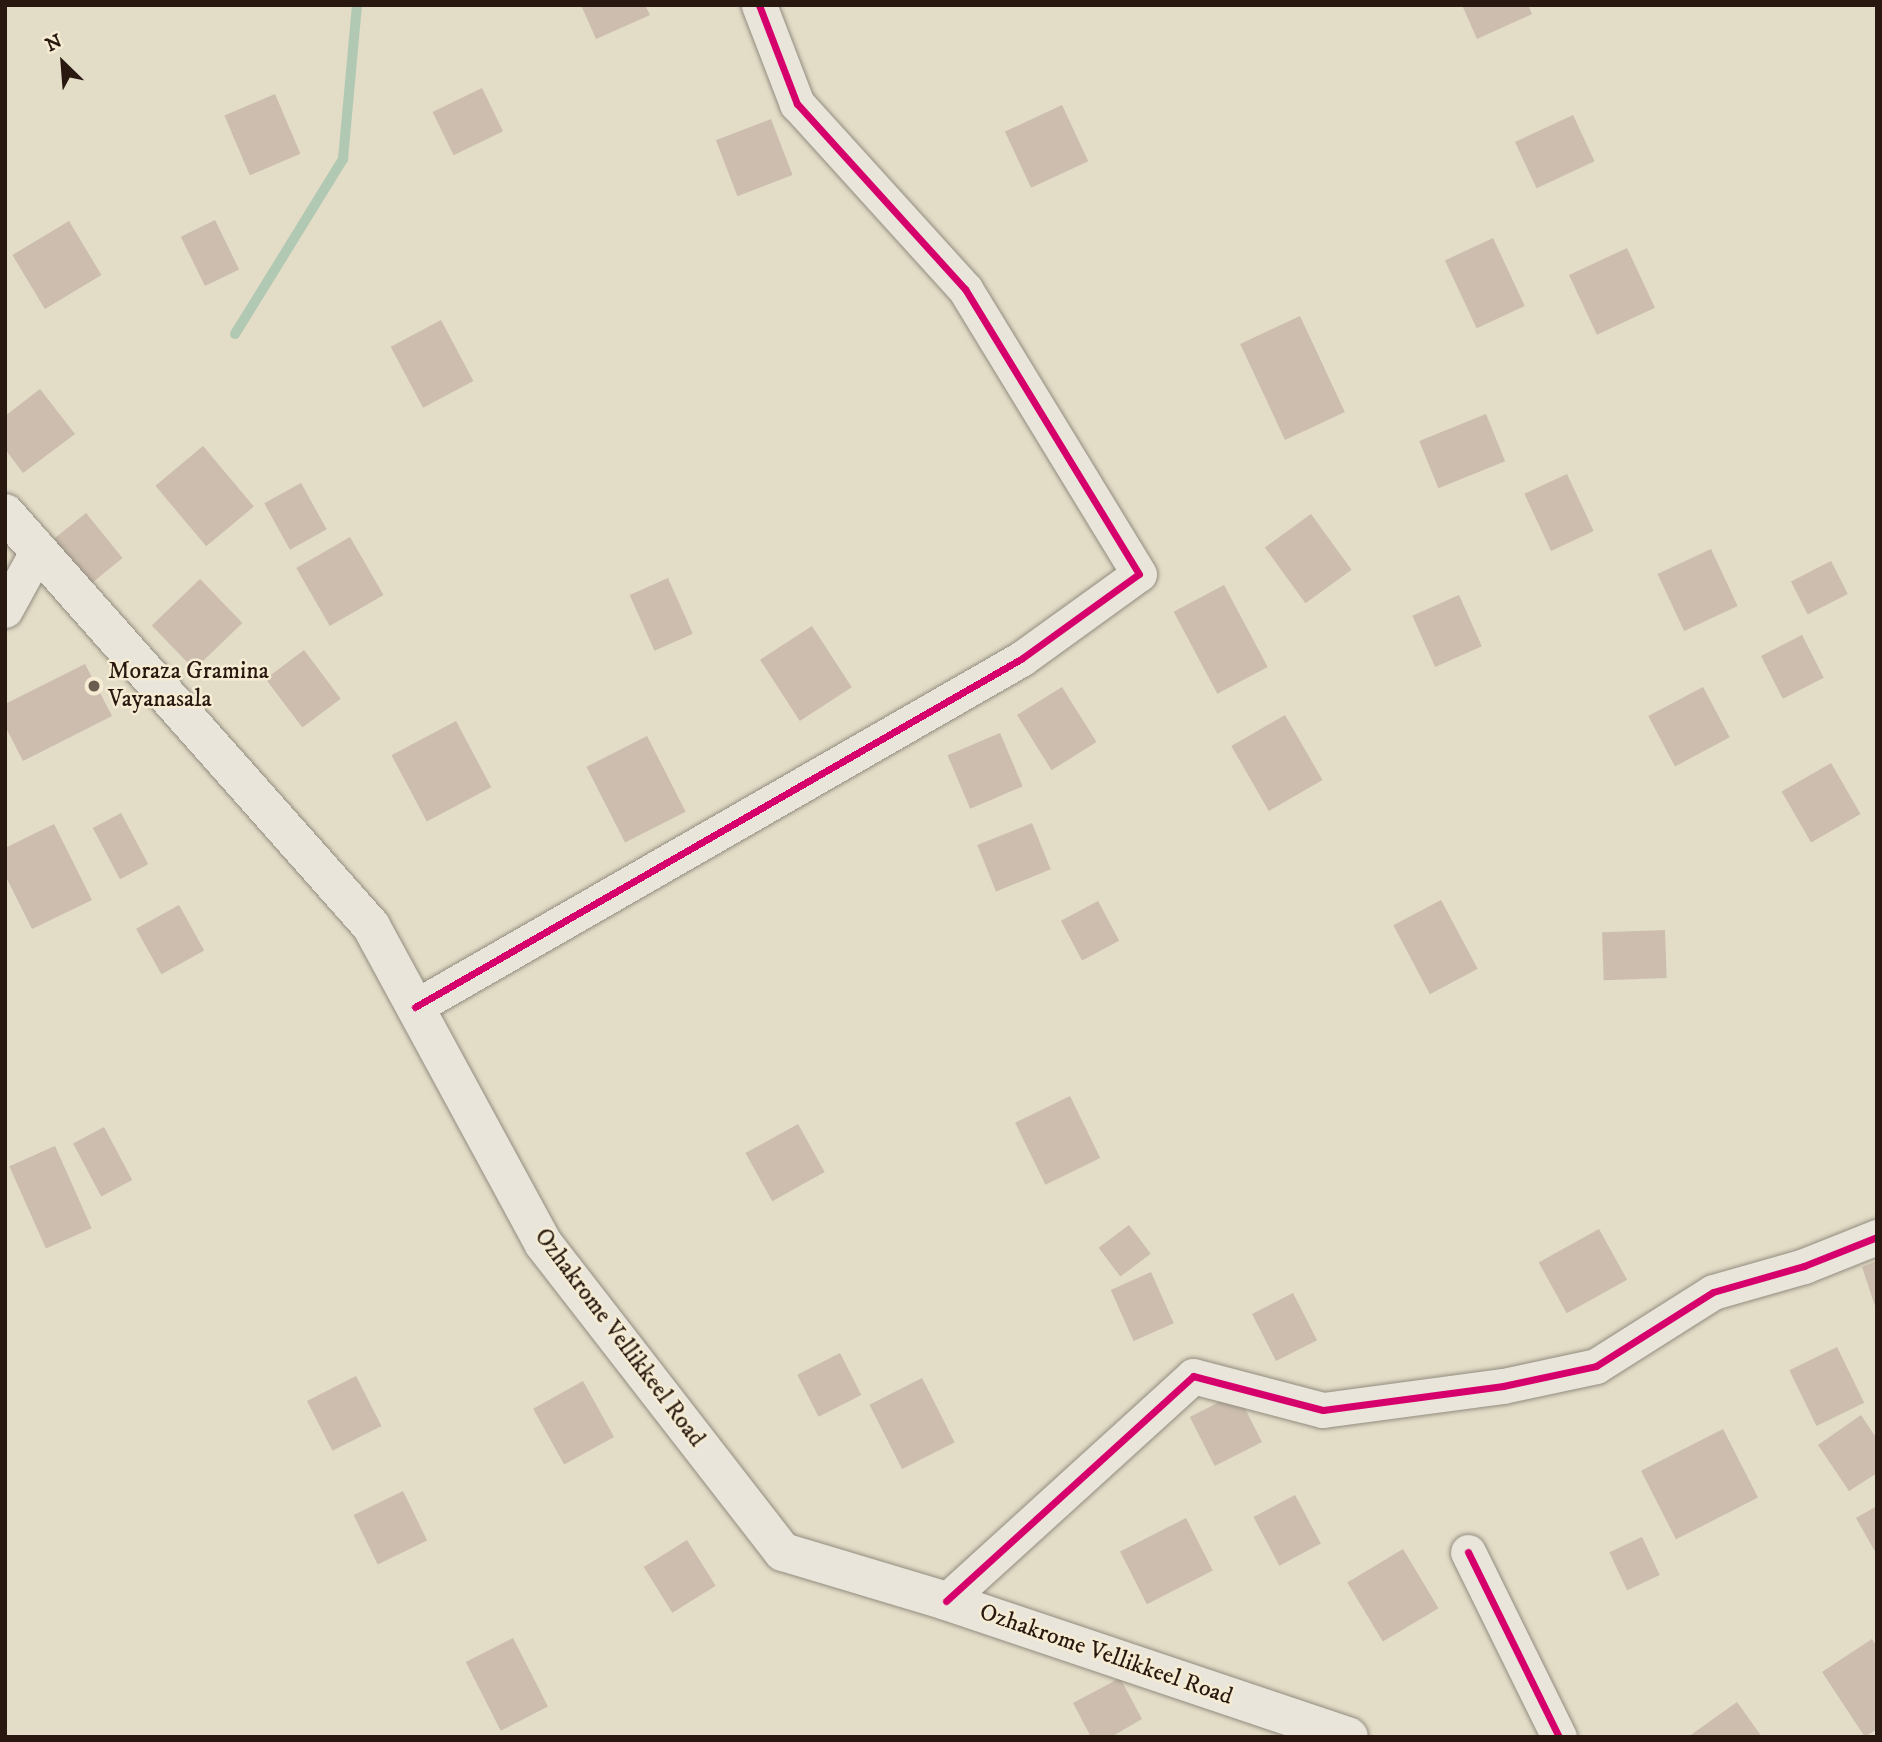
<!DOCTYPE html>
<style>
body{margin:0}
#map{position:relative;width:1882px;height:1742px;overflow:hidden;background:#e3dcc7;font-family:"IM FELL DW Pica",serif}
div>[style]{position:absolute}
.stream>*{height:10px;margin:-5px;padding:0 5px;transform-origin:5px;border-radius:5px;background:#b1c8b3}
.building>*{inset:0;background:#ccbdae;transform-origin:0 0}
.roads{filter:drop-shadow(0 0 2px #928c7f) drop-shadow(0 0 2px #928c7f)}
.minor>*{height:35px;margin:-17.5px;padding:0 17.5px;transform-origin:17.5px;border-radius:17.5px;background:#e9e5db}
.secondary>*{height:38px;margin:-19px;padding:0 19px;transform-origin:19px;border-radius:19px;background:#e9e5db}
.cycleway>*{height:7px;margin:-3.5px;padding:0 3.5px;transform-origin:3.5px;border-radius:3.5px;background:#d6006c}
.dots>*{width:19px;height:19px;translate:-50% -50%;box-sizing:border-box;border:4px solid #f5ecd3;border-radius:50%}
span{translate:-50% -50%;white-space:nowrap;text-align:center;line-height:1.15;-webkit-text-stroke:5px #f5ecd3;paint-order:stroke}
.poi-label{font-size:24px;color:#29180f}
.left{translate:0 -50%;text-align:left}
.street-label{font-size:24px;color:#29180f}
.frame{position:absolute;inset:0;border:7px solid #29180f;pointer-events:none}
.north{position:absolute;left:28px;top:28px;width:70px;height:70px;-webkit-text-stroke:5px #f5ecd3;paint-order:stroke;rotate:335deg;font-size:19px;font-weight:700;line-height:28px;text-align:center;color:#29180f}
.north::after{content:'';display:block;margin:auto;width:24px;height:32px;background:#29180f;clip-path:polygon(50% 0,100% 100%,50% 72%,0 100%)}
</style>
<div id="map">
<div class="stream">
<div style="left:235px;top:334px;width:206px;rotate:-58.3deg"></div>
<div style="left:343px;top:159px;width:155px;rotate:-84.8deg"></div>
</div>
<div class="building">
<div style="clip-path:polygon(581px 5px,645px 5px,650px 15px,596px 39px)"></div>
<div style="clip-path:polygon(1462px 5px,1528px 5px,1532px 14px,1477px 39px)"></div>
<div style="left:482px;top:88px;width:48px;height:55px;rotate:64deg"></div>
<div style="left:275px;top:94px;width:65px;height:55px;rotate:67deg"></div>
<div style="left:1062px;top:105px;width:62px;height:63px;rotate:65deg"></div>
<div style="left:1573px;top:115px;width:51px;height:64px;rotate:65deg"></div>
<div style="left:771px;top:119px;width:60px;height:59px;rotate:69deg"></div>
<div style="left:215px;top:220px;width:55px;height:38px;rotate:64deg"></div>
<div style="left:69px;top:221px;width:63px;height:66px;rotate:59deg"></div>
<div style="left:1493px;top:238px;width:75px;height:53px;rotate:65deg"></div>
<div style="left:1627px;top:248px;width:66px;height:64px;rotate:65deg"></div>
<div style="left:1300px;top:316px;width:106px;height:66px;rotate:65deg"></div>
<div style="left:441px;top:320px;width:69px;height:57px;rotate:62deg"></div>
<div style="clip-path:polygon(40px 389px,75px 434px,23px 473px,5px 449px,5px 416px)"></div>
<div style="left:1486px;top:414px;width:51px;height:72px;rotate:68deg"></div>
<div style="left:203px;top:446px;width:79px;height:62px;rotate:50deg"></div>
<div style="left:1567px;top:474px;width:63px;height:47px;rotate:65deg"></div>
<div style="left:301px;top:483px;width:53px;height:42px;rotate:61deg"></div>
<div style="left:86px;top:513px;width:58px;height:45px;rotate:51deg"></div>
<div style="left:1311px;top:514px;width:69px;height:57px;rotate:54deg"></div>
<div style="left:350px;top:537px;width:67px;height:62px;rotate:60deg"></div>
<div style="left:1711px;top:549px;width:63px;height:59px;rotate:65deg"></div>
<div style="left:1831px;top:561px;width:37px;height:45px;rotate:63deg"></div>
<div style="left:668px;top:578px;width:61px;height:42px;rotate:66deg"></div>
<div style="left:200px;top:579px;width:61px;height:67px;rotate:46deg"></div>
<div style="left:1224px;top:585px;width:93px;height:57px;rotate:62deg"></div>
<div style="left:1459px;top:595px;width:56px;height:51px;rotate:66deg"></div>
<div style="left:812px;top:626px;width:73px;height:62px;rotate:57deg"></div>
<div style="left:1802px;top:635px;width:48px;height:46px;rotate:63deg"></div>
<div style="left:304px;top:650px;width:61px;height:48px;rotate:53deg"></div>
<div style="clip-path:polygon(85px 664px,112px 716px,23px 761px,5px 726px,5px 704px)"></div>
<div style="left:1062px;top:687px;width:65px;height:53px;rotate:58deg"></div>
<div style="left:1703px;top:687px;width:57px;height:62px;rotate:62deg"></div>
<div style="left:1285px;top:715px;width:75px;height:62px;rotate:60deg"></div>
<div style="left:456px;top:721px;width:75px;height:73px;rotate:62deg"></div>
<div style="left:1000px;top:733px;width:58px;height:57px;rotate:67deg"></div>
<div style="left:647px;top:736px;width:85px;height:68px;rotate:63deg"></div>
<div style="left:1831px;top:763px;width:59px;height:57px;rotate:60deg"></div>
<div style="left:121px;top:813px;width:58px;height:32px;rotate:62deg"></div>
<div style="left:1032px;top:823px;width:50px;height:59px;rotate:68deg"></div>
<div style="clip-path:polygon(54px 824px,92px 900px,32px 929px,5px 875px,5px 848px)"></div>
<div style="left:1441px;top:900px;width:78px;height:54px;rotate:62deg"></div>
<div style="left:1098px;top:901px;width:45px;height:42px;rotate:62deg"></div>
<div style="left:179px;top:905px;width:52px;height:49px;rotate:61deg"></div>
<div style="left:1665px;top:930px;width:48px;height:63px;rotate:88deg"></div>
<div style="left:1070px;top:1096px;width:69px;height:61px;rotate:64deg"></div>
<div style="left:798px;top:1124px;width:55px;height:60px;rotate:61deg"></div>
<div style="left:104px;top:1127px;width:60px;height:35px;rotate:62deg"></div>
<div style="left:55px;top:1146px;width:90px;height:50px;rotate:66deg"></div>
<div style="left:1129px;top:1225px;width:36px;height:38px;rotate:53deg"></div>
<div style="left:1599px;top:1229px;width:58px;height:69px;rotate:61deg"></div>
<div style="clip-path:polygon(1877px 1261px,1877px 1309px,1876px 1309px,1862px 1267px)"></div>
<div style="left:1151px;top:1272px;width:56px;height:44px;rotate:66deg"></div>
<div style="left:1293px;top:1293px;width:53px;height:46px;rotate:63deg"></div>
<div style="left:1837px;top:1347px;width:62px;height:53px;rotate:64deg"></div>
<div style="left:840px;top:1353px;width:47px;height:48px;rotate:63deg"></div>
<div style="left:356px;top:1376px;width:56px;height:55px;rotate:63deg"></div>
<div style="left:922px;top:1378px;width:72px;height:59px;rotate:63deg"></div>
<div style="left:583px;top:1381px;width:64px;height:57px;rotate:61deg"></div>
<div style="left:1237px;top:1393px;width:55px;height:53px;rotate:63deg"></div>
<div style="clip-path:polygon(1861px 1415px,1877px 1439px,1877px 1473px,1849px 1491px,1818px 1445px)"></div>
<div style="left:1723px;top:1429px;width:77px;height:92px;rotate:63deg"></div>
<div style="left:403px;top:1491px;width:55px;height:55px;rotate:64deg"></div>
<div style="left:1295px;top:1495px;width:55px;height:47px;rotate:62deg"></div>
<div style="clip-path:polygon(1877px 1506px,1877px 1555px,1856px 1518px)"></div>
<div style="left:1186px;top:1518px;width:59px;height:74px;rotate:63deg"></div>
<div style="left:1642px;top:1537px;width:42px;height:36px;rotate:65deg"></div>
<div style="left:687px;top:1540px;width:54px;height:51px;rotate:58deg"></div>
<div style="left:1403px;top:1549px;width:69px;height:65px;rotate:59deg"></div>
<div style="left:513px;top:1638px;width:77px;height:53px;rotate:63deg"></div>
<div style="clip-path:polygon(1872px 1639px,1877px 1647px,1877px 1729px,1865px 1737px,1822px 1672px)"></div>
<div style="clip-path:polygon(1120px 1678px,1142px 1719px,1111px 1737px,1091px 1737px,1073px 1703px)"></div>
<div style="clip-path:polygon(1737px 1702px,1762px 1737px,1688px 1737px)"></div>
</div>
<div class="roads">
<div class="minor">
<div style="left:5px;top:610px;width:68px;rotate:-61.2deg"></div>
<div style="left:415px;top:1007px;width:699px;rotate:-29.87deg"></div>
<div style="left:1021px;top:659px;width:145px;rotate:-35.8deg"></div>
<div style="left:1139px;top:574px;width:334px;rotate:-121.4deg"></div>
<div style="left:965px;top:289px;width:250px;rotate:-132.2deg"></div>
<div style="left:797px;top:104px;width:106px;rotate:-111deg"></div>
<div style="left:1468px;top:1552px;width:206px;rotate:63.8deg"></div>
<div style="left:946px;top:1601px;width:334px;rotate:-42.3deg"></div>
<div style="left:1193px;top:1376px;width:134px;rotate:14.7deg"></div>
<div style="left:1323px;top:1410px;width:182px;rotate:-7.6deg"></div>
<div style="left:1503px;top:1386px;width:95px;rotate:-12.1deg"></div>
<div style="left:1596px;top:1366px;width:138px;rotate:-32.3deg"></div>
<div style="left:1713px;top:1292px;width:95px;rotate:-15.9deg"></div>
<div style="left:1804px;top:1266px;width:79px;rotate:-21.7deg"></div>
</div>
<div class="secondary">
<div style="left:5px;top:513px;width:552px;rotate:48.45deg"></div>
<div style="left:371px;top:926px;width:361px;rotate:61.5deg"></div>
<div style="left:543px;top:1243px;width:391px;rotate:52.2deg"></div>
<div style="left:783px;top:1552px;width:170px;rotate:16.7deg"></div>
<div style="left:946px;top:1601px;width:425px;rotate:18.6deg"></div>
</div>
</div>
<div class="cycleway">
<div style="left:415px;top:1007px;width:699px;rotate:-29.87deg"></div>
<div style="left:1021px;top:659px;width:145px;rotate:-35.8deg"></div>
<div style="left:1139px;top:574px;width:334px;rotate:-121.4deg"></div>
<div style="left:965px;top:289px;width:250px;rotate:-132.2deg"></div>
<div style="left:797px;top:104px;width:106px;rotate:-111deg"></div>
<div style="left:1468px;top:1552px;width:206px;rotate:63.8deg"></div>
<div style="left:946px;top:1601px;width:334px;rotate:-42.3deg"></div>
<div style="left:1193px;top:1376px;width:134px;rotate:14.7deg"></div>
<div style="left:1323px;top:1410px;width:182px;rotate:-7.6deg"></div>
<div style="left:1503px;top:1386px;width:95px;rotate:-12.1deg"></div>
<div style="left:1596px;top:1366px;width:138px;rotate:-32.3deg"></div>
<div style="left:1713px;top:1292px;width:95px;rotate:-15.9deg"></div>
<div style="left:1804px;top:1266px;width:79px;rotate:-21.7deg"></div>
</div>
<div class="dots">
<div style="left:94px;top:686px;background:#6a5d4f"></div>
</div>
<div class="poi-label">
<span class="left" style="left:108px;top:686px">Moraza Gramina<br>Vayanasala</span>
</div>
<div class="street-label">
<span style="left:619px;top:1338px;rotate:53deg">Ozhakrome Vellikkeel Road</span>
<span style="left:1106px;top:1655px;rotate:19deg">Ozhakrome Vellikkeel Road</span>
</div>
<div class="frame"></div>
<div class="north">N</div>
</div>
